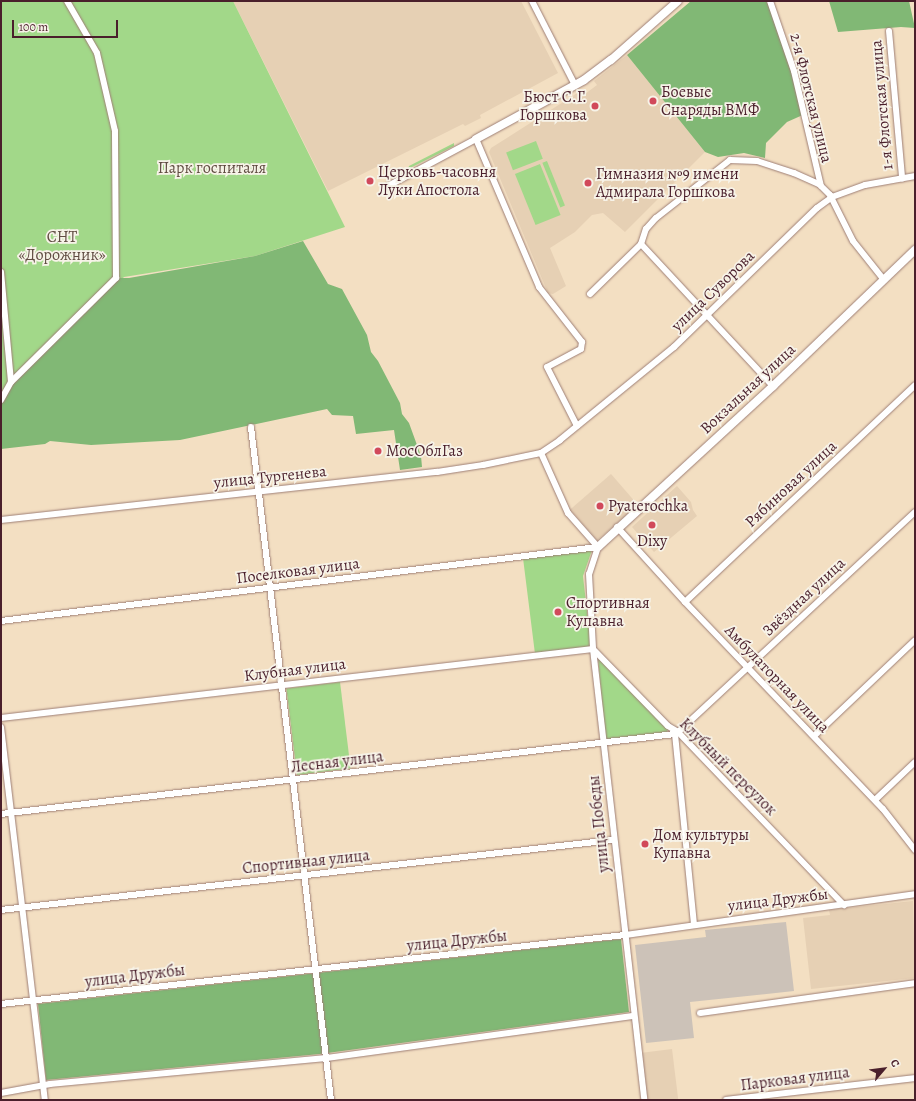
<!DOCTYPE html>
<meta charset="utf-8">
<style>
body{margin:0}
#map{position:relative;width:916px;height:1101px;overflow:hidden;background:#f3dfc2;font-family:Alegreya,serif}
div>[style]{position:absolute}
.built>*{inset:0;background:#e6d0b4;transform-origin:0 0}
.industrial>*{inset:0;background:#ccc2b8}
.green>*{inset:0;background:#a2d889;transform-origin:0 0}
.forest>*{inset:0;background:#81b875}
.roads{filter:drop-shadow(0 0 1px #9e7f76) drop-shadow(0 0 1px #9e7f76)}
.minor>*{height:6px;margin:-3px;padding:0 3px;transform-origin:3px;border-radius:3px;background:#fff}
.tertiary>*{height:8px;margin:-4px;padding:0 4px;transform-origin:4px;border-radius:4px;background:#fff}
.dots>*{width:11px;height:11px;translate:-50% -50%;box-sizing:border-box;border:2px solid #f7f3e8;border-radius:50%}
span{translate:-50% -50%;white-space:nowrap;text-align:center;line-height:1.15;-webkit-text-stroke:3.5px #f7f3e8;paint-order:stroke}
.poi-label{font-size:16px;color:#4a1f2b}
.left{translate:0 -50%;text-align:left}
.right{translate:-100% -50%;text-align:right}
.street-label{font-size:16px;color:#4a1f2b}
.park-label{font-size:16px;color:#604d42}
.frame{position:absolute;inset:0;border:2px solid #4a1f2b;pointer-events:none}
.north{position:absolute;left:864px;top:1049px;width:40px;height:40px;-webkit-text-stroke:3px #f7f3e8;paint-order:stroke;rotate:62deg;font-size:11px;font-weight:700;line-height:16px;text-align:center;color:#4a1f2b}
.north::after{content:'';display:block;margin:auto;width:14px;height:18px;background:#4a1f2b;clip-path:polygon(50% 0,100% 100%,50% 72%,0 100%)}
.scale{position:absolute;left:12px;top:20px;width:106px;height:18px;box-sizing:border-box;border:2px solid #4a1f2b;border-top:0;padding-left:5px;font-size:12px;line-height:14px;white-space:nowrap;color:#4a1f2b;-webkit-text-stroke:3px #f7f3e8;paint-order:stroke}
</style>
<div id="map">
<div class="built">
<div style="clip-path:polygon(233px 1px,521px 1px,558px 73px,480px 115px,481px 118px,465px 126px,463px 124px,328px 191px)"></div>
<div style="clip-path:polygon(627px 55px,705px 152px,625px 232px,603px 213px,592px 215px,575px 232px,550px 248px,566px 286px,553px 294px,548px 293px,489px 152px,491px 148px,582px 90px,585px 94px,597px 85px,594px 81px)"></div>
<div style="left:611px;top:474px;width:41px;height:54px;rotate:49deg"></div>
<div style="clip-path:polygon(677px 486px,691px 502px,693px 510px,697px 516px,654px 552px,632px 527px)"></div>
<div style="clip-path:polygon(913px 901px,915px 978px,811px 989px,803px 918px,830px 915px,829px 910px)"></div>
<div style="left:672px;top:1049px;width:51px;height:32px;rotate:83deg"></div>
</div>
<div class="industrial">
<div style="clip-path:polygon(786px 922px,794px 991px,690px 1002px,694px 1038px,646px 1043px,635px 945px,706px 937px,705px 930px)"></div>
</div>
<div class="green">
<div style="clip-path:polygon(1px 1px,233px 1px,345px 227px,255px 256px,124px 277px,1px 400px)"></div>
<div style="left:536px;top:141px;width:19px;height:32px;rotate:69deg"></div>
<div style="clip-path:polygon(454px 143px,454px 146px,408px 169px,409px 166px)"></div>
<div style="left:547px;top:161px;width:48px;height:5px;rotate:68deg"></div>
<div style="left:540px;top:164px;width:55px;height:27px;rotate:68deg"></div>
<div style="clip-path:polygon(592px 550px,583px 576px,591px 647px,535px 654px,523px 558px)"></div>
<div style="clip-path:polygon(598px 658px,668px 729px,667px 732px,608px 740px,605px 737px)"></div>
<div style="left:340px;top:682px;width:87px;height:54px;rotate:83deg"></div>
</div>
<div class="forest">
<div style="clip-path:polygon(691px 1px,770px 1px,805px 114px,787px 122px,766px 143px,765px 158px,744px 153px,718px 157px,705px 152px,627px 55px)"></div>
<div style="clip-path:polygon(829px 1px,909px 1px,915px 28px,901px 27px,838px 32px)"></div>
<div style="clip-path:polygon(303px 241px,328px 284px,342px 289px,367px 335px,371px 352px,378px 361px,400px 403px,402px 414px,409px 423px,421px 456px,422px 467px,400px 470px,394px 430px,356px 434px,353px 416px,332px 415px,327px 409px,180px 440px,91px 445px,50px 441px,45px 444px,1px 449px,1px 400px,11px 382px,116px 278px,129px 278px,255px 256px)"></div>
<div style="clip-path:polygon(621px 939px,629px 1012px,320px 1054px,46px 1080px,38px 1004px)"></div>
</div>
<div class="roads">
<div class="minor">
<div style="left:532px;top:1px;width:94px;rotate:62.9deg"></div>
<div style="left:770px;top:1px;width:74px;rotate:71.1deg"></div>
<div style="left:794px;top:71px;width:118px;rotate:76.8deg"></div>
<div style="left:889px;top:31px;width:148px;rotate:84.9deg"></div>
<div style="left:388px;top:186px;width:100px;rotate:-28.1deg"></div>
<div style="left:476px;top:139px;width:161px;rotate:66.9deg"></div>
<div style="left:539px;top:287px;width:70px;rotate:52deg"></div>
<div style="left:582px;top:342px;width:7px;rotate:98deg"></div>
<div style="left:581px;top:349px;width:38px;rotate:152deg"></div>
<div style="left:547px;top:367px;width:66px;rotate:63deg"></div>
<div style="left:830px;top:195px;width:51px;rotate:63.4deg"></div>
<div style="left:853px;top:241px;width:50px;rotate:51.5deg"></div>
<div style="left:641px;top:244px;width:194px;rotate:47.1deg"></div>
<div style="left:1px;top:272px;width:110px;rotate:84.8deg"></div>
<div style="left:590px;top:294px;width:71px;rotate:-44.4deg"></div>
<div style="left:641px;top:244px;width:16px;rotate:-72deg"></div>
<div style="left:646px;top:229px;width:15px;rotate:-48deg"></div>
<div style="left:656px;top:218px;width:94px;rotate:-38.1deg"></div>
<div style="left:730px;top:160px;width:27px;rotate:2deg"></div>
<div style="left:757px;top:161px;width:39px;rotate:18deg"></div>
<div style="left:794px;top:173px;width:27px;rotate:24deg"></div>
<div style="left:819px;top:184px;width:18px;rotate:45deg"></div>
<div style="left:1px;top:400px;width:21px;rotate:-61deg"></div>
<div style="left:11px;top:382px;width:148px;rotate:-44.7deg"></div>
<div style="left:116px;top:278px;width:147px;rotate:-90.4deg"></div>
<div style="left:115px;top:131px;width:80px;rotate:-103deg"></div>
<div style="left:97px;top:53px;width:60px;rotate:-120deg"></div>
<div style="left:251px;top:427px;width:678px;rotate:83.22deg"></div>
<div style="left:541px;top:453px;width:66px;rotate:65.8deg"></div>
<div style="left:568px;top:513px;width:45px;rotate:48.6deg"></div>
<div style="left:1px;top:520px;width:439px;rotate:-6.3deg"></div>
<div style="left:437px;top:472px;width:47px;rotate:-8.7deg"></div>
<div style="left:483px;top:465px;width:59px;rotate:-11.7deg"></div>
<div style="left:541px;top:453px;width:23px;rotate:-34deg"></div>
<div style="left:560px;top:440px;width:147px;rotate:-39.2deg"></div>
<div style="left:674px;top:347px;width:199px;rotate:-44.2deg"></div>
<div style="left:817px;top:208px;width:19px;rotate:-36deg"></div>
<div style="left:832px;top:197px;width:35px;rotate:-20deg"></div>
<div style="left:865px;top:185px;width:51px;rotate:-10.2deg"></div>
<div style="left:617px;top:527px;width:101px;rotate:47.8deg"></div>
<div style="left:685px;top:602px;width:286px;rotate:46.3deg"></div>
<div style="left:883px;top:809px;width:52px;rotate:52deg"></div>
<div style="left:598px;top:547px;width:28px;rotate:108deg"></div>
<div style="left:589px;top:574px;width:75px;rotate:86.9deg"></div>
<div style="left:593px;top:649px;width:454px;rotate:83.5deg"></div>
<div style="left:685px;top:602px;width:316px;rotate:-43.3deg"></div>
<div style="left:1px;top:621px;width:602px;rotate:-7.07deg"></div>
<div style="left:1px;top:718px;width:596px;rotate:-6.65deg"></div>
<div style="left:593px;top:649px;width:107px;rotate:45.8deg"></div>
<div style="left:668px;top:726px;width:12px;rotate:31deg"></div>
<div style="left:678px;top:732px;width:240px;rotate:46.2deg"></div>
<div style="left:1px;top:727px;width:376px;rotate:83.3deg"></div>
<div style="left:675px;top:734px;width:191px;rotate:84.3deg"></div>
<div style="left:676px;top:734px;width:326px;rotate:-42.9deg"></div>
<div style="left:814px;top:736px;width:139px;rotate:-43.5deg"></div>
<div style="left:875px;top:800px;width:55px;rotate:-43.5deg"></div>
<div style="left:1px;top:814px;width:679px;rotate:-6.77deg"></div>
<div style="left:1px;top:910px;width:616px;rotate:-6.53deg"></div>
<div style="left:1px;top:1004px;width:628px;rotate:-6.31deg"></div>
<div style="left:625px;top:935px;width:293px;rotate:-8deg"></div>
<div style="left:700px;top:1013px;width:217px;rotate:-7.9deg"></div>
<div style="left:1px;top:1093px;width:50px;rotate:-10.4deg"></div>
<div style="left:50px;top:1084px;width:277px;rotate:-5.4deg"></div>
<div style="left:326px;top:1058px;width:310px;rotate:-7.8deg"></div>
<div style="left:726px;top:1100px;width:190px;rotate:-6.6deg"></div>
</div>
<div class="tertiary">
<div style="left:476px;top:139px;width:123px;rotate:-28.6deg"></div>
<div style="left:584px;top:80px;width:34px;rotate:-37deg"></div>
<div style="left:611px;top:60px;width:89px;rotate:-41.4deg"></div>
<div style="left:598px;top:547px;width:238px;rotate:-42.6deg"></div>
<div style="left:773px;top:386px;width:197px;rotate:-43.8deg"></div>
</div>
</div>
<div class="dots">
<div style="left:653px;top:101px;background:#d1495b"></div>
<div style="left:595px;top:106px;background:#d1495b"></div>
<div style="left:370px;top:181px;background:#d1495b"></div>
<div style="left:588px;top:183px;background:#d1495b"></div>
<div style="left:378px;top:451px;background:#d1495b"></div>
<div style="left:600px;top:506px;background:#d1495b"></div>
<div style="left:652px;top:525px;background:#d1495b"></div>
<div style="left:558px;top:612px;background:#d1495b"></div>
<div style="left:645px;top:844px;background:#d1495b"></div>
</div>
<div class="poi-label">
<span class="left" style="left:661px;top:101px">Боевые<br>Снаряды ВМФ</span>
<span class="right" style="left:587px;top:106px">Бюст С.Г.<br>Горшкова</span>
<span class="left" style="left:378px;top:181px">Церковь-часовня<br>Луки Апостола</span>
<span class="left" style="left:596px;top:183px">Гимназия №9 имени<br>Адмирала Горшкова</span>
<span class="left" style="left:386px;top:451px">МосОблГаз</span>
<span class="left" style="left:608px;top:506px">Pyaterochka</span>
<span style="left:652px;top:541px">Dixy</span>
<span class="left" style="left:566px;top:612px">Спортивная<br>Купавна</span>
<span class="left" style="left:653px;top:844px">Дом культуры<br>Купавна</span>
</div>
<div class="street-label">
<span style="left:811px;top:98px;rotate:76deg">2-я Флотская улица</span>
<span style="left:882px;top:105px;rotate:-95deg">1-я Флотская улица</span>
<span style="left:713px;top:291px;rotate:-44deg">улица Суворова</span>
<span style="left:748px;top:389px;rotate:-43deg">Вокзальная улица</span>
<span style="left:270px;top:477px;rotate:-6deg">улица Тургенева</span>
<span style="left:791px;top:484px;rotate:-43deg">Рябиновая улица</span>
<span style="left:298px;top:571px;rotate:-7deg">Поселковая улица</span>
<span style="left:804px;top:597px;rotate:-43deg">Звёздная улица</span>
<span style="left:295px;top:670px;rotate:-7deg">Клубная улица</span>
<span style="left:777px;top:679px;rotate:46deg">Амбулаторная улица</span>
<span style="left:337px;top:762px;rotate:-7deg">Лесная улица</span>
<span style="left:728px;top:767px;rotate:45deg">Клубный переулок</span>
<span style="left:599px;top:824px;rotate:-96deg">улица Победы</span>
<span style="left:306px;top:862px;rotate:-6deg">Спортивная улица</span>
<span style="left:778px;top:900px;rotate:-7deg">улица Дружбы</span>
<span style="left:457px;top:941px;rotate:-6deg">улица Дружбы</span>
<span style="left:135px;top:976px;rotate:-7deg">улица Дружбы</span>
<span style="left:795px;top:1079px;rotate:-7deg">Парковая улица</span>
</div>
<div class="park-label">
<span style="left:212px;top:168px">Парк госпиталя</span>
<span style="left:62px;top:246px">СНТ<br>«Дорожник»</span>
</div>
<div class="frame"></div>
<div class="north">С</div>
<div class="scale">100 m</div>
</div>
